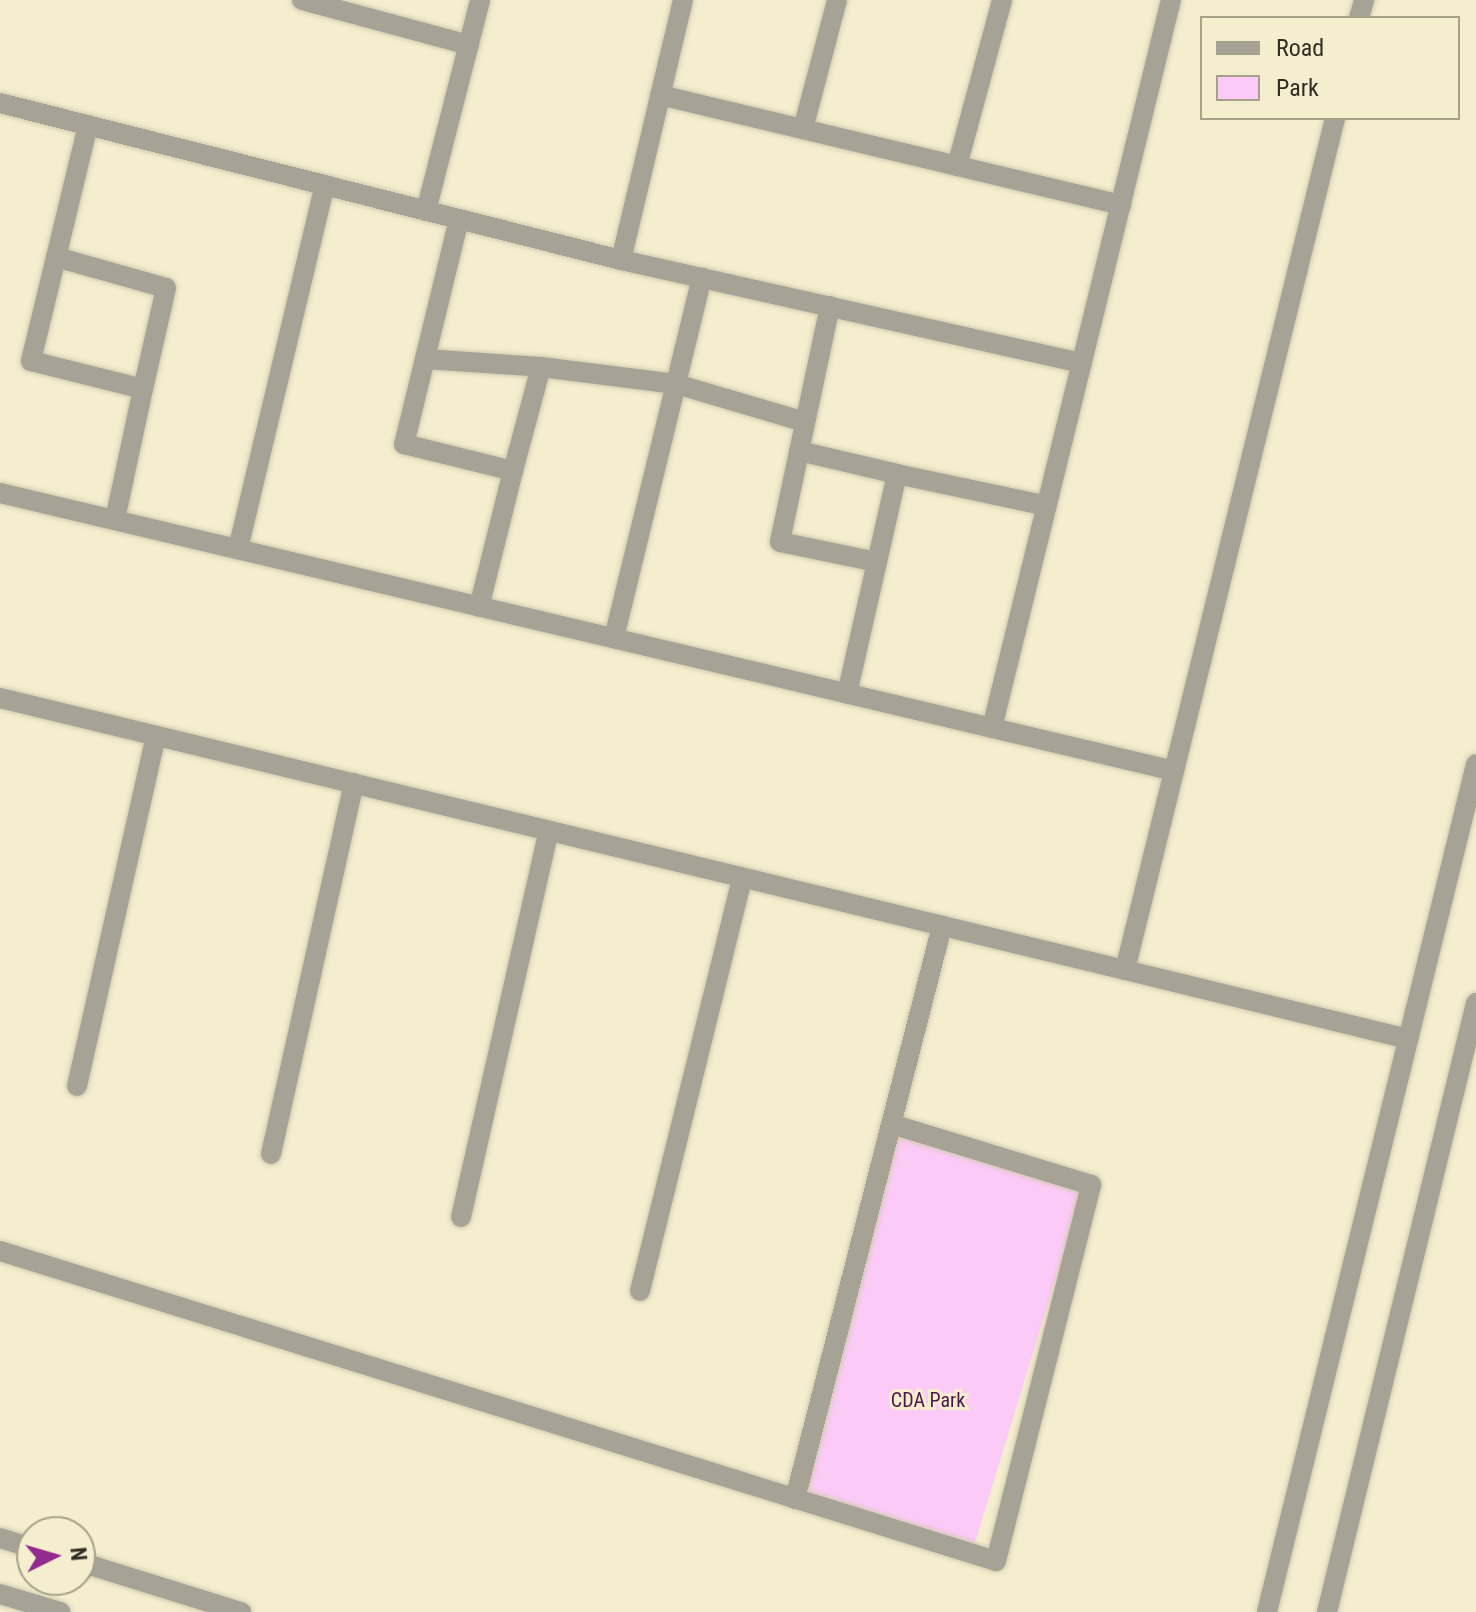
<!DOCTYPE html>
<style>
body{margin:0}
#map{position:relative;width:1476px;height:1612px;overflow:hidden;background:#f4edce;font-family:"Roboto Condensed",sans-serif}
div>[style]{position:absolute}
.green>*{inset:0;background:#fbcaf6;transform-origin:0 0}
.roads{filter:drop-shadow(0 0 2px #d1cbaf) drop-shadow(0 0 2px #d1cbaf)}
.minor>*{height:20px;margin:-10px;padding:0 10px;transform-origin:10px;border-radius:10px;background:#a6a396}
span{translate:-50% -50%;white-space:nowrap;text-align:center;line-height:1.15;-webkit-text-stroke:6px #f4edce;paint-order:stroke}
.park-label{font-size:20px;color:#50144e}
.legend{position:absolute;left:1200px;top:16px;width:260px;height:104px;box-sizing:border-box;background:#f4edce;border:2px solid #a6a189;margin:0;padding:10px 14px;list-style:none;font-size:24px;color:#302e22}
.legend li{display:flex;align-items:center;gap:16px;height:40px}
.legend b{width:40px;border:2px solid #a6a189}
.north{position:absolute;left:16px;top:1516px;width:80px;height:80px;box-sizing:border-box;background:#f4edce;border:2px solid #a6a189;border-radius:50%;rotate:85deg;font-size:22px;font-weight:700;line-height:32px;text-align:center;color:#302e22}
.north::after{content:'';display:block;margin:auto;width:28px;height:36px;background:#922a8f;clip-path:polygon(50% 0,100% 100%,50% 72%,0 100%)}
</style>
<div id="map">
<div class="green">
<div style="left:897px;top:1134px;width:194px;height:371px;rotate:17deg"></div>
</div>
<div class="roads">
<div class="minor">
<div style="left:302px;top:0;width:173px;rotate:15.1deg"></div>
<div style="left:683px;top:0;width:267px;rotate:103.4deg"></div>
<div style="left:621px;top:260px;width:472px;rotate:12.6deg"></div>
<div style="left:1359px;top:18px;width:19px;rotate:-74deg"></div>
<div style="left:660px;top:95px;width:474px;rotate:13.4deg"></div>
<div style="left:0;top:103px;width:641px;rotate:14.19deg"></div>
<div style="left:88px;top:125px;width:243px;rotate:103.6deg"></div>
<div style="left:31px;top:361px;width:115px;rotate:14deg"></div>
<div style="left:143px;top:389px;width:134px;rotate:102.1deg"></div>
<div style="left:803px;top:129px;width:133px;rotate:-75.2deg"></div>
<div style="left:957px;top:166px;width:172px;rotate:-74.8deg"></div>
<div style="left:426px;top:211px;width:218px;rotate:-75.6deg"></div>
<div style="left:459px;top:219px;width:232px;rotate:103.7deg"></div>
<div style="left:404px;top:444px;width:112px;rotate:13.9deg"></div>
<div style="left:513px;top:471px;width:140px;rotate:104deg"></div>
<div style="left:56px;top:257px;width:114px;rotate:15.7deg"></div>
<div style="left:166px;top:288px;width:104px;rotate:102.8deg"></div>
<div style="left:830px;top:306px;width:241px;rotate:102deg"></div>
<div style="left:780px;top:542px;width:99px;rotate:11.7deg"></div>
<div style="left:877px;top:562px;width:135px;rotate:102.8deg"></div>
<div style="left:425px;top:359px;width:116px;rotate:3.9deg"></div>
<div style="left:541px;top:367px;width:108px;rotate:105.1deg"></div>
<div style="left:541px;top:367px;width:136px;rotate:7.2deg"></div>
<div style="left:676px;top:384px;width:134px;rotate:16.4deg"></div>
<div style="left:799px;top:451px;width:101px;rotate:13.2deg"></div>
<div style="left:897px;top:474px;width:90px;rotate:102.8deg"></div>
<div style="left:897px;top:474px;width:153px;rotate:12deg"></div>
<div style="left:0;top:493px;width:1206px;rotate:13.32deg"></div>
<div style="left:238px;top:549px;width:374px;rotate:-76.6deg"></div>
<div style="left:614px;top:638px;width:371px;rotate:-76.3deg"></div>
<div style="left:0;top:698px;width:1157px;rotate:13.59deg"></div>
<div style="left:1125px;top:970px;width:877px;rotate:-76.15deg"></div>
<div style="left:992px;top:728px;width:750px;rotate:-76.19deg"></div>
<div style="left:1125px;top:970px;width:291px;rotate:13.7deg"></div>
<div style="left:77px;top:1086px;width:359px;rotate:-77.3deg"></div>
<div style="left:271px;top:1154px;width:380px;rotate:-77.4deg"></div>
<div style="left:461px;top:1217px;width:396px;rotate:-77.2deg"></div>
<div style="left:0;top:1251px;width:1043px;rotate:17.29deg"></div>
<div style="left:996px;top:1561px;width:388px;rotate:-75.8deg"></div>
<div style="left:1091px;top:1185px;width:209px;rotate:-163deg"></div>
<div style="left:640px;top:1291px;width:425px;rotate:-76.1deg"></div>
<div style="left:795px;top:1499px;width:592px;rotate:-75.61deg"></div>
<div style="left:0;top:1538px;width:34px;rotate:17deg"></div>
<div style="left:80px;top:1562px;width:169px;rotate:17.3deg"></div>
<div style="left:0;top:1594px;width:63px;rotate:16.7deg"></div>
<div style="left:1267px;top:1612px;width:873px;rotate:-76.15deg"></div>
<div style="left:1327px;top:1612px;width:627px;rotate:-76.25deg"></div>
</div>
</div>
<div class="park-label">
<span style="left:928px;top:1400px">CDA Park</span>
</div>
<ul class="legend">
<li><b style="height:10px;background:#a6a396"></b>Road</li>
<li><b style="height:22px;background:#fbcaf6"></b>Park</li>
</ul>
<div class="north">N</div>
</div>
